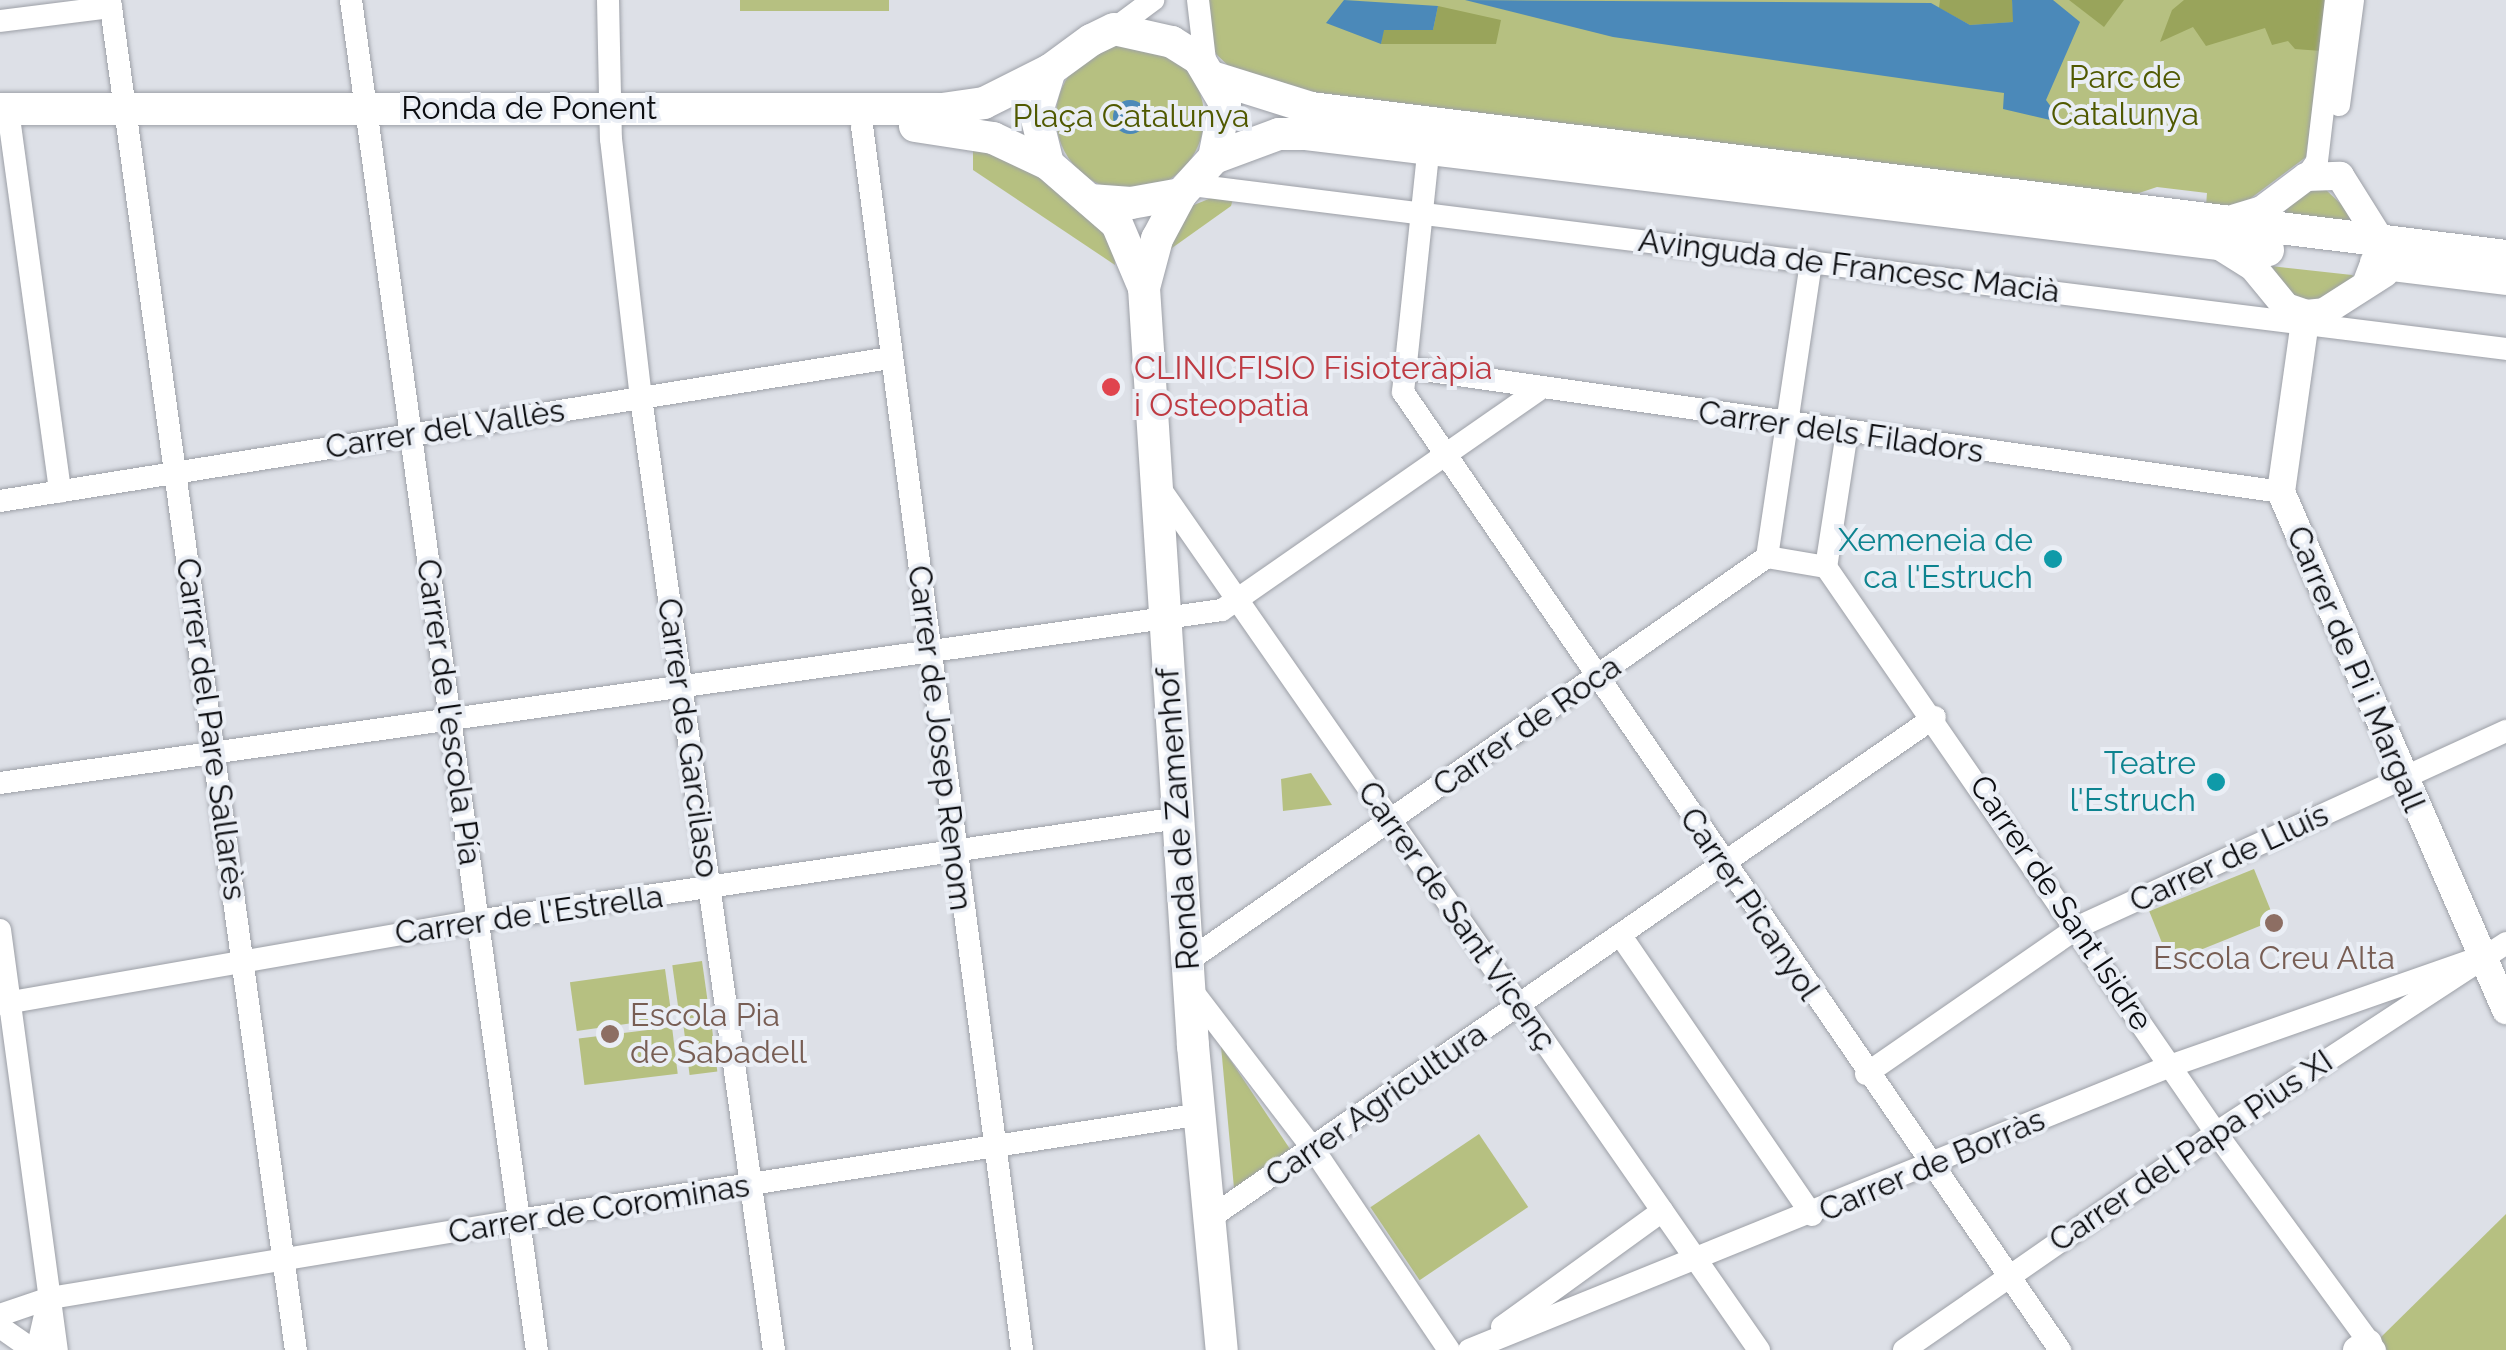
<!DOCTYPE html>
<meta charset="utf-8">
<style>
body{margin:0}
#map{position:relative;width:2506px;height:1350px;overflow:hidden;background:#dde0e7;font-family:Raleway,sans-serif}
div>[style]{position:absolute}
.green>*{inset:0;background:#b6c081;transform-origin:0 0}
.round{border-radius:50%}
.forest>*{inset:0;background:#99a45b}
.water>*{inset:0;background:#4b89b9}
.roads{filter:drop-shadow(0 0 2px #9da0a7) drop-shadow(0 0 2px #9da0a7)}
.minor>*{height:22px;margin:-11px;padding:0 11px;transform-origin:11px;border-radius:11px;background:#fff}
.tertiary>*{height:28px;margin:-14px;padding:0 14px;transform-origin:14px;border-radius:14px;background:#fff}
.secondary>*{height:32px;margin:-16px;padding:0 16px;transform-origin:16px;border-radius:16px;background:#fff}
.dots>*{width:28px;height:28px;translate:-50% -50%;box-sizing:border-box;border:5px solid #eaeef5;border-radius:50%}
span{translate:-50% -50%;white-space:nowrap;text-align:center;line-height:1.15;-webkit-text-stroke:8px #eaeef5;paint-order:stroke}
.park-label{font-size:32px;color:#505900}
.street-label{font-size:32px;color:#0c0d10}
.health-label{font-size:32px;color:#be3a42}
.left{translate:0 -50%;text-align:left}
.culture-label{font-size:32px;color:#0d838f}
.right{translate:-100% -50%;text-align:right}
.education-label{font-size:32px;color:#785e54}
</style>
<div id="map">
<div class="green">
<div style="left:740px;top:0;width:149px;height:11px"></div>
<div style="clip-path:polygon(1203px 0,2327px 0,2306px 157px,2235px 210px,2206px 206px,2207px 193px,2157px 187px,2133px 195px,1267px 86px,1236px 73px,1216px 54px,1204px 29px)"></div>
<div class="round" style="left:1056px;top:43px;width:148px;height:148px"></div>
<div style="clip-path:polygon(973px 146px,1023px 164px,1090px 219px,1114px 241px,1115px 265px,973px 170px)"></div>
<div style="clip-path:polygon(2324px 188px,2361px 223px,2278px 214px,2307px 191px)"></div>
<div style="clip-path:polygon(1211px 198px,1233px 199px,1231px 206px,1165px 253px,1189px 207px)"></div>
<div style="clip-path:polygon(2271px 266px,2352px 275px,2355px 277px,2314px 304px,2293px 296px)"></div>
<div style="clip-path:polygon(1311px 773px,1332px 805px,1283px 811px,1281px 779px)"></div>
<div style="left:2254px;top:869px;width:55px;height:113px;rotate:68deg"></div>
<div style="left:702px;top:961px;width:55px;height:30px;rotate:82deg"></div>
<div style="left:665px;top:969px;width:49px;height:96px;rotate:82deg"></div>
<div style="left:711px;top:1020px;width:52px;height:28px;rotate:83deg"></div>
<div style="left:672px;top:1027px;width:47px;height:94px;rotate:83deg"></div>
<div style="clip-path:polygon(1221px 1046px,1290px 1149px,1234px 1188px)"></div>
<div style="left:1479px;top:1134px;width:88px;height:131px;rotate:56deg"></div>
<div style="clip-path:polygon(2506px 1214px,2506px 1350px,2387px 1350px,2378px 1340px)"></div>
</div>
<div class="forest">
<div style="clip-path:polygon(1940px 0,2012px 0,2014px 22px,1970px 25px,1939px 8px)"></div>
<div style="clip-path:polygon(2069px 0,2124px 0,2104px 27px)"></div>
<div style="clip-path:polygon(2184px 0,2327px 0,2321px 51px,2295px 49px,2288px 41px,2272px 45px,2265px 28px,2206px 46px,2193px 27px,2160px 42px,2172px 10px)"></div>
<div style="clip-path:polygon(1438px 6px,1501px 20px,1496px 44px,1381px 44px,1383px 30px,1433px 30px)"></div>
</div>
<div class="water">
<div style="clip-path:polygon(1344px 0,1438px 6px,1433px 30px,1384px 30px,1381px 44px,1326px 23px)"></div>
<div style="clip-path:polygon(1465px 0,1931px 3px,1970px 25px,2013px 22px,2012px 0,2053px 0,2080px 22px,2046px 100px,2063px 123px,2003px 109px,2004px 93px,1613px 37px)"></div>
<div class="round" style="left:1113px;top:100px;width:34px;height:34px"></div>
</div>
<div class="roads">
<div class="minor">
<div style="left:110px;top:0;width:1363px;rotate:82.16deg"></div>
<div style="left:351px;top:0;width:1363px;rotate:82.16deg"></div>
<div style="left:608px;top:0;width:139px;rotate:88.8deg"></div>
<div style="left:611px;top:139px;width:261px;rotate:83.4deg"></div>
<div style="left:641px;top:398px;width:961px;rotate:82.05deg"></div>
<div style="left:1198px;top:0;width:69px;rotate:83.4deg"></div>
<div style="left:0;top:21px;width:112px;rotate:-7.2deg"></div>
<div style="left:1114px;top:29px;width:49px;rotate:-36.6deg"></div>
<div style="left:2339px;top:105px;width:106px;rotate:-82.4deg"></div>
<div style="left:10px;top:125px;width:370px;rotate:82.2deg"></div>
<div style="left:862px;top:126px;width:1234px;rotate:82.55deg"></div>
<div style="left:1430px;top:135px;width:258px;rotate:96deg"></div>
<div style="left:1403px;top:392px;width:1162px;rotate:55.56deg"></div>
<div style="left:2306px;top:177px;width:19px;rotate:-55deg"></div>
<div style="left:2317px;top:161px;width:162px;rotate:-83.3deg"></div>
<div style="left:1192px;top:185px;width:1324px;rotate:7.11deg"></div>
<div style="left:1402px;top:367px;width:888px;rotate:8.09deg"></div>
<div style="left:1847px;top:432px;width:137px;rotate:98.8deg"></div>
<div style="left:1826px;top:567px;width:687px;rotate:55.43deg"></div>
<div style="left:2216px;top:1133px;width:269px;rotate:53.8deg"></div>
<div style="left:1159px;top:487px;width:1051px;rotate:55.19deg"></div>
<div style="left:0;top:501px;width:901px;rotate:-9.13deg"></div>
<div style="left:1767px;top:557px;width:299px;rotate:-81.5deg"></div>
<div style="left:0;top:783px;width:1234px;rotate:-8.06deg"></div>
<div style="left:1222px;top:610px;width:385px;rotate:-34.8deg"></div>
<div style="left:0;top:930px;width:424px;rotate:82.3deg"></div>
<div style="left:1621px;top:936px;width:338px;rotate:55.6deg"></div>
<div style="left:1188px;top:961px;width:706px;rotate:-34.91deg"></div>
<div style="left:1767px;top:557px;width:60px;rotate:9.6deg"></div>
<div style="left:1190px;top:988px;width:204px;rotate:52.6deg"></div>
<div style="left:1314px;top:1150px;width:241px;rotate:56deg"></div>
<div style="left:0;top:1004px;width:483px;rotate:-9.9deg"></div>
<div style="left:476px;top:921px;width:711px;rotate:-8.34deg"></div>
<div style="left:1866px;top:1074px;width:258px;rotate:-34.7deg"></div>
<div style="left:2078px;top:927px;width:471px;rotate:-24.6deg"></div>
<div style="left:1210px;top:1218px;width:881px;rotate:-34.65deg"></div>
<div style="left:0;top:1315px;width:53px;rotate:-18.8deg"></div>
<div style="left:50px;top:1298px;width:475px;rotate:-9.4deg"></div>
<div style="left:519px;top:1220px;width:690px;rotate:-8.83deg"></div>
<div style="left:0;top:1327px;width:40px;rotate:34.9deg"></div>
<div style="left:1502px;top:1327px;width:198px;rotate:-35.9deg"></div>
<div style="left:37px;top:1350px;width:49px;rotate:-77.1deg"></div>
<div style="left:1469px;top:1350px;width:756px;rotate:-22.05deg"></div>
<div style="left:2170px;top:1066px;width:330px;rotate:-19.3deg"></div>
<div style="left:1904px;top:1350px;width:380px;rotate:-34.8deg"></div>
<div style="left:2216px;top:1133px;width:347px;rotate:-33.2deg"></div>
</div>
<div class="tertiary">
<div style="left:2226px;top:221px;width:38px;rotate:-17deg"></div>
<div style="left:2262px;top:210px;width:55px;rotate:-36.9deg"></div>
<div style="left:2306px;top:177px;width:34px;rotate:-2deg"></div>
<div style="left:2340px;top:176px;width:79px;rotate:57.9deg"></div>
<div style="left:2382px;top:243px;width:40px;rotate:111deg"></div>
<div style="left:2221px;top:247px;width:39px;rotate:32deg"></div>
<div style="left:2254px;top:268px;width:50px;rotate:50.6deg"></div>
<div style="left:2286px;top:307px;width:21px;rotate:19deg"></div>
<div style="left:2306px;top:314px;width:18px;rotate:-6deg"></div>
<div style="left:2324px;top:312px;width:72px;rotate:-32.6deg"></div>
<div style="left:2306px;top:314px;width:180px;rotate:98deg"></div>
<div style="left:2281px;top:492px;width:565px;rotate:66.52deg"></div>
<div style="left:2357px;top:1350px;width:13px;rotate:-32deg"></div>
</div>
<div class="secondary">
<div style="left:1212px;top:77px;width:104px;rotate:17.4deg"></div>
<div style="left:1311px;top:108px;width:1204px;rotate:7.06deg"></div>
<div style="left:0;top:109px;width:942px"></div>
<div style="left:942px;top:109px;width:42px;rotate:-8.1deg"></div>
<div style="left:984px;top:103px;width:74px;rotate:-26.6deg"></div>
<div style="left:915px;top:126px;width:79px;rotate:8.7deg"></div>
<div style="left:993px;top:138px;width:61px;rotate:25.3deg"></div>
<div style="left:1214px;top:158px;width:69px;rotate:-20.3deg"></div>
<div style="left:1279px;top:134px;width:27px"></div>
<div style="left:1306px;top:134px;width:969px;rotate:6.88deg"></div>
<div style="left:1090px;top:200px;width:41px;rotate:4.2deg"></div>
<div style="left:1131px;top:203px;width:51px;rotate:-10.2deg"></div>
<div style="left:1181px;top:194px;width:49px;rotate:-47.5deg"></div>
<div style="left:1214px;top:158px;width:56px;rotate:-78.7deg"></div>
<div style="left:1225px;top:103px;width:51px;rotate:-120.6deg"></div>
<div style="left:1199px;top:59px;width:32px;rotate:-148deg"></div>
<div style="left:1172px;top:42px;width:59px;rotate:-167.4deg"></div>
<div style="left:1114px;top:29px;width:25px;rotate:154deg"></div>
<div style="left:1091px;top:40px;width:51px;rotate:143.8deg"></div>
<div style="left:1050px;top:70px;width:47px;rotate:107.3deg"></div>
<div style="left:1036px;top:115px;width:50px;rotate:76.2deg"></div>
<div style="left:1048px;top:164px;width:91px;rotate:41deg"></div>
<div style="left:1117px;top:224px;width:69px;rotate:67.1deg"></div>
<div style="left:1144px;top:288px;width:760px;rotate:86.3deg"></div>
<div style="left:1193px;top:1046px;width:305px;rotate:84.6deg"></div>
<div style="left:2376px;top:263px;width:131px;rotate:7deg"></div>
<div style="left:1144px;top:288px;width:51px;rotate:-75.1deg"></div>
<div style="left:1157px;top:239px;width:51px;rotate:-61.9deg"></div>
</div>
</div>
<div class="dots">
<div style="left:1111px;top:387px;background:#e0444e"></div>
<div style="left:2053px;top:559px;background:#0f9aa8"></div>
<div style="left:2216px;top:782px;background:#0f9aa8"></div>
<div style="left:2274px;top:923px;background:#8d6e63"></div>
<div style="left:610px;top:1034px;background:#8d6e63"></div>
</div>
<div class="park-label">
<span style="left:2125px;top:96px">Parc de<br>Catalunya</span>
<span style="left:1131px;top:116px">Plaça Catalunya</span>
</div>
<div class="street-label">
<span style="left:529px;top:108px">Ronda de Ponent</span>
<span style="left:1849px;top:266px;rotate:7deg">Avinguda de Francesc Macià</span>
<span style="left:445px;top:429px;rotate:-9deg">Carrer del Vallès</span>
<span style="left:1841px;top:432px;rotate:8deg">Carrer dels Filadors</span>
<span style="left:2356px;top:669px;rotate:67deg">Carrer de Pi i Margall</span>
<span style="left:449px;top:712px;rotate:82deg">Carrer de l'escola Pía</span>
<span style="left:1527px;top:726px;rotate:-35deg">Carrer de Roca</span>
<span style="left:211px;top:729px;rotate:82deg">Carrer del Pare Sallarès</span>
<span style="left:688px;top:738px;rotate:82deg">Carrer de Garcilaso</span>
<span style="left:940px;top:738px;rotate:83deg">Carrer de Josep Renom</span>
<span style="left:1178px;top:819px;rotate:-94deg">Ronda de Zamenhof</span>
<span style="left:2229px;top:858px;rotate:-25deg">Carrer de Lluís</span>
<span style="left:2061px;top:903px;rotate:56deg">Carrer de Sant Isidre</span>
<span style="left:1750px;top:904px;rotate:56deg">Carrer Picanyol</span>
<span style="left:529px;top:915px;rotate:-8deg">Carrer de l'Estrella</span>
<span style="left:1457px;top:916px;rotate:55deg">Carrer de Sant Vicenç</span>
<span style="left:1376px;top:1105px;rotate:-35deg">Carrer Agricultura</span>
<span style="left:2191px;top:1151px;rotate:-34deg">Carrer del Papa Pius XI</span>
<span style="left:1932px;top:1165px;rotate:-23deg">Carrer de Borràs</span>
<span style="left:599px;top:1209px;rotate:-9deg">Carrer de Corominas</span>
</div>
<div class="health-label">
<span class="left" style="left:1134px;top:387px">CLINICFISIO Fisioteràpia<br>i Osteopatia</span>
</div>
<div class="culture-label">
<span class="right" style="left:2033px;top:559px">Xemeneia de<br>ca l'Estruch</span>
<span class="right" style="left:2196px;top:782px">Teatre<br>l'Estruch</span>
</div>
<div class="education-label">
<span style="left:2274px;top:958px">Escola Creu Alta</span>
<span class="left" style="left:630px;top:1034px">Escola Pia<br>de Sabadell</span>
</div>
</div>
